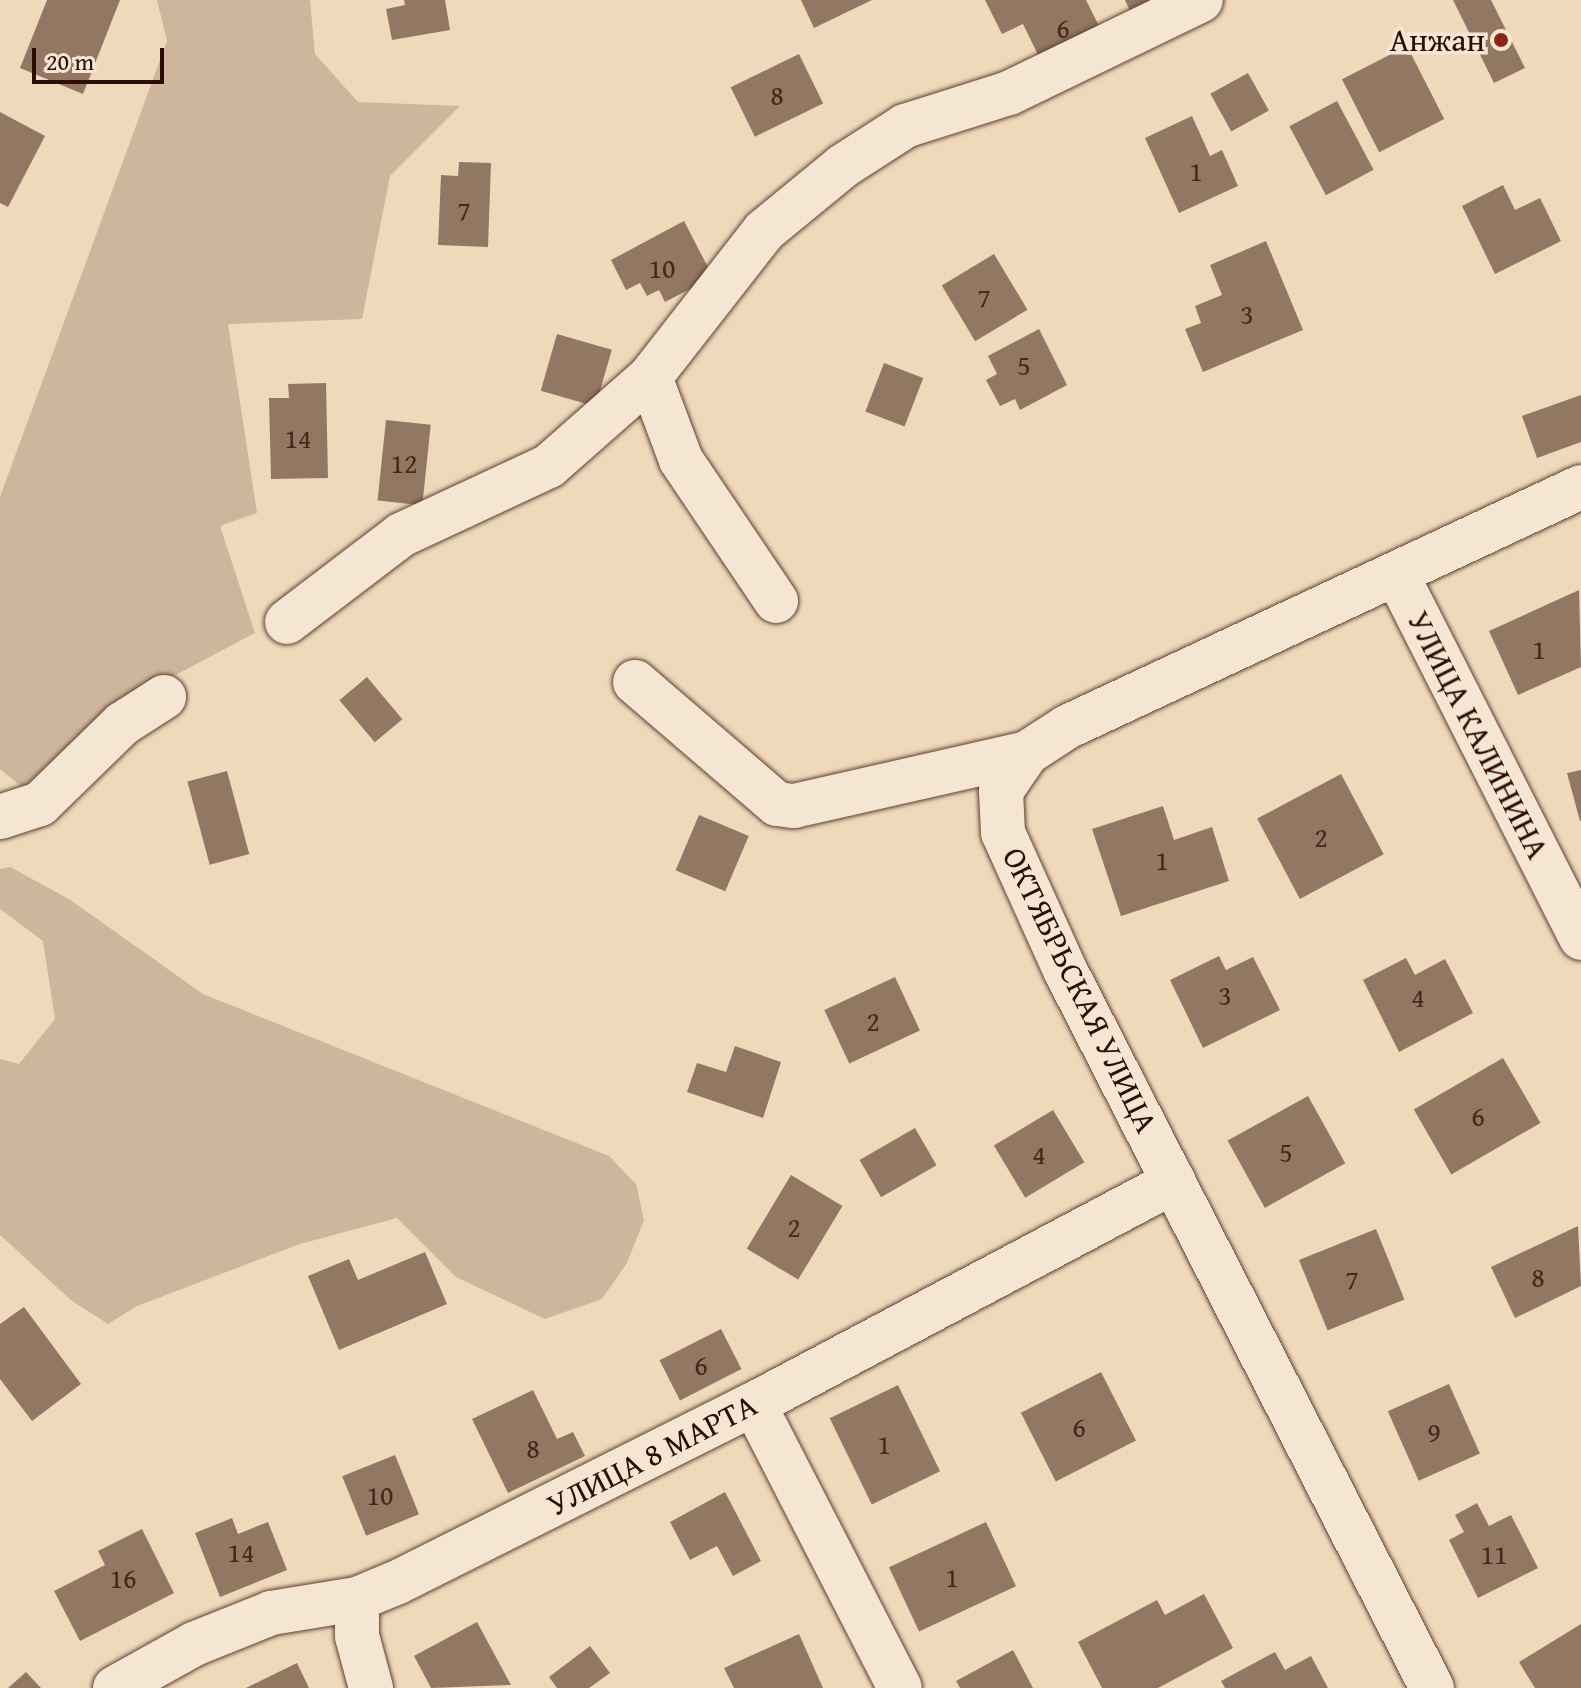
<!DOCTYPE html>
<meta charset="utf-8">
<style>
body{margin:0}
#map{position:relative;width:1581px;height:1688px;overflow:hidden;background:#efd9bb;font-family:"Gentium Book Plus",serif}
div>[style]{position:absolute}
.green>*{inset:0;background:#ceb69c}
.building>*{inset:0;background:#927863;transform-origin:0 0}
.roads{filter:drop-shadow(0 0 2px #5e4131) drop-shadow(0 0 2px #5e4131)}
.minor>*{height:44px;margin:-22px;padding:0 22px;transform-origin:22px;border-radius:22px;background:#f5e6d3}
.dots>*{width:22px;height:22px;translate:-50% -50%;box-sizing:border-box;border:4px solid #f5e6d3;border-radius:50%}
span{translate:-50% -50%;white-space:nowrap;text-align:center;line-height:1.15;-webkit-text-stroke:7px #f5e6d3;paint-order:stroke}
.number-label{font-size:28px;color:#46281b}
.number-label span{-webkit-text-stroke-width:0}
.poi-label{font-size:32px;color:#2d0e03}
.right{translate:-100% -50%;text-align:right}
.street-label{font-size:32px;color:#2d0e03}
.scale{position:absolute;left:32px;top:48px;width:132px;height:36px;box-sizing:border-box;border:4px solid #2d0e03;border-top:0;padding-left:10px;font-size:24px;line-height:28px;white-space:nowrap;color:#2d0e03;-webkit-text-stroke:6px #f5e6d3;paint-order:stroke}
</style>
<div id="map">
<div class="green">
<div style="clip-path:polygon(157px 0,310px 0,315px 54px,358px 102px,460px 106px,390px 176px,362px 319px,228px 324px,257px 513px,220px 526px,255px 633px,115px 707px,28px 792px,0 769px,0 497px,167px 41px)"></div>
<div style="clip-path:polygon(10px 867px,69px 899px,203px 994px,609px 1156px,636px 1184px,644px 1220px,627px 1263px,602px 1299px,545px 1319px,456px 1277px,397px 1218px,300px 1244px,137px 1306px,108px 1324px,72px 1301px,0 1235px,0 1059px,19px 1064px,55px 1019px,43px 941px,0 909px,0 869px)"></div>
</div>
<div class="building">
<div style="clip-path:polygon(47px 0,120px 0,83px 94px,20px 68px)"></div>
<div style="clip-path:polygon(404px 0,445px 0,450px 30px,392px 40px,386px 9px,405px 5px)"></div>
<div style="clip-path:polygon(801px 0,872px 0,814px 28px)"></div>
<div style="clip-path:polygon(985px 0,1086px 0,1102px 32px,1042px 63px,1023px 24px,1002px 34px)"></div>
<div style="clip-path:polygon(1125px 0,1177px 0,1134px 20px)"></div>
<div style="clip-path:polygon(1453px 0,1491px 0,1525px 68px,1494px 83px)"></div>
<div style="left:1407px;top:46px;width:82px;height:73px;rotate:63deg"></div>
<div style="left:799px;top:54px;width:55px;height:76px;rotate:64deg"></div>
<div style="left:1248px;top:73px;width:43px;height:43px;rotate:61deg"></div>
<div style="left:1337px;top:101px;width:78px;height:54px;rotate:62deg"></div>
<div style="clip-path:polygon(0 112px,45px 136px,8px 207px,0 203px)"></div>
<div style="clip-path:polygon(1192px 116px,1210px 156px,1222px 150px,1238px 186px,1179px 213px,1145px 138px)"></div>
<div style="clip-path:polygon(459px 162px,491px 163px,488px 247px,438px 245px,441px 175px,458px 176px)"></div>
<div style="clip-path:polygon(1503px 185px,1515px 210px,1540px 198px,1561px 241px,1495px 274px,1462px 206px)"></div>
<div style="clip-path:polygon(684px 221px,713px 277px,665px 302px,659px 290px,647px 296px,640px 283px,626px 290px,611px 260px)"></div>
<div style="clip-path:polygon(1266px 241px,1303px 330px,1203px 372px,1185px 329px,1201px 323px,1195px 306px,1222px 295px,1210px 265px)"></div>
<div style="left:994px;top:254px;width:65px;height:61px;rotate:59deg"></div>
<div style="clip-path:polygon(1039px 329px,1067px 385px,1020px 410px,1015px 399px,1000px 406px,986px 380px,997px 374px,988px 356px)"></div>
<div style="left:557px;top:334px;width:57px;height:59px;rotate:16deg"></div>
<div style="left:884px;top:363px;width:42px;height:52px;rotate:21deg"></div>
<div style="clip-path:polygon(326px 383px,328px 478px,271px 479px,269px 398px,289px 398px,288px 384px)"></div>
<div style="clip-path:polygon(1581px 395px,1581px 442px,1537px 458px,1522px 416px)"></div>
<div style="left:386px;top:420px;width:45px;height:81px;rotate:6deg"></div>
<div style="clip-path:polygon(1579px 590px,1581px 667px,1518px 695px,1489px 631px)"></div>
<div style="left:367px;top:677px;width:55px;height:36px;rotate:50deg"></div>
<div style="clip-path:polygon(1581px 770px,1581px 821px,1580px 821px,1567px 773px)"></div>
<div style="left:227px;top:771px;width:86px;height:41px;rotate:75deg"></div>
<div style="left:1341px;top:774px;width:91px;height:95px;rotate:62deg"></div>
<div style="clip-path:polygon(1163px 806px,1174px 840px,1212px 827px,1229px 881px,1121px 916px,1092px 829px)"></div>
<div style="left:699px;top:815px;width:54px;height:60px;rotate:23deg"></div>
<div style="clip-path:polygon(1219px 956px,1226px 970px,1253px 957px,1280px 1010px,1203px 1048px,1170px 980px)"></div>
<div style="clip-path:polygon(1406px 958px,1415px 975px,1445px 959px,1473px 1013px,1399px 1052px,1363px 980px)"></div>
<div style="left:895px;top:977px;width:59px;height:78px;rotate:65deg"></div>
<div style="clip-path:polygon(735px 1046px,781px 1062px,763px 1118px,687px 1092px,697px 1063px,726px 1072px)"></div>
<div style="left:1503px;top:1058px;width:75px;height:103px;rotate:60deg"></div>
<div style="left:1308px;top:1096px;width:77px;height:92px;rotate:61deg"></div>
<div style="left:1053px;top:1110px;width:61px;height:69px;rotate:59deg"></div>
<div style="left:915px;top:1128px;width:43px;height:64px;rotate:60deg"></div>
<div style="left:791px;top:1175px;width:60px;height:86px;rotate:31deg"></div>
<div style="clip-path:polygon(1578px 1226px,1581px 1286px,1515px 1318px,1491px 1267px)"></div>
<div style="left:1376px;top:1229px;width:76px;height:83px;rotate:68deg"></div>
<div style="clip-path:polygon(425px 1252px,447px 1304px,339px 1350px,308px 1276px,349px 1259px,358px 1280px)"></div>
<div style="clip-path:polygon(24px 1307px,81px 1384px,32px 1421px,0 1379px,0 1324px)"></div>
<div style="left:721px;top:1329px;width:45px;height:69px;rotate:63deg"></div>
<div style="left:1101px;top:1372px;width:77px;height:90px;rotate:63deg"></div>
<div style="left:1449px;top:1384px;width:76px;height:67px;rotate:66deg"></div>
<div style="left:898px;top:1385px;width:96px;height:76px;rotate:64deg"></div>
<div style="clip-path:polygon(533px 1390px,557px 1439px,573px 1432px,585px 1456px,508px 1493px,472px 1419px)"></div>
<div style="left:395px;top:1455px;width:64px;height:57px;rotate:68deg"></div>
<div style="clip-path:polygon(725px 1492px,761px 1561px,733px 1576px,717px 1546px,690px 1560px,670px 1522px)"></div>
<div style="clip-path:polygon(1477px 1503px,1489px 1526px,1511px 1515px,1538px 1568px,1478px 1598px,1449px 1540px,1464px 1532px,1455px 1515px)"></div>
<div style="clip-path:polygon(232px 1518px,238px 1534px,268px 1522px,287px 1570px,220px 1597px,195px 1533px)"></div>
<div style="left:986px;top:1522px;width:71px;height:107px;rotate:65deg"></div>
<div style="clip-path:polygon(142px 1529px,174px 1593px,80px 1641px,54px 1591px,105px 1565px,98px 1551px)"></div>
<div style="clip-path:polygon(1204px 1594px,1233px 1648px,1158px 1688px,1102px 1688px,1078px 1642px,1157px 1600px,1165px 1615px)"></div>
<div style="clip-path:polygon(477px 1622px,511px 1685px,431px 1688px,414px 1656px)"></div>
<div style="clip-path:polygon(1581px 1624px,1581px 1688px,1535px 1688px,1519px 1662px)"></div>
<div style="clip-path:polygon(799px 1634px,823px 1688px,734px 1688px,724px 1668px)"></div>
<div style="clip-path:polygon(590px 1646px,610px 1673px,589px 1688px,557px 1688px,549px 1677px)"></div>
<div style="clip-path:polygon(1013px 1650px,1033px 1688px,960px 1688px,956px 1681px)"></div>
<div style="clip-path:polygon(1275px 1652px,1285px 1670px,1311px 1656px,1328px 1688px,1225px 1688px,1221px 1681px)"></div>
<div style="clip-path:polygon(297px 1663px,309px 1688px,246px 1688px)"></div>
<div style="clip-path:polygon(26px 1672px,41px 1688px,8px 1688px)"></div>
</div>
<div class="roads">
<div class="minor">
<div style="left:650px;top:377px;width:89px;rotate:69.5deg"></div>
<div style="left:681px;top:460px;width:170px;rotate:56deg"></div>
<div style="left:1397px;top:575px;width:407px;rotate:63.1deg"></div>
<div style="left:287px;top:622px;width:143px;rotate:-37.3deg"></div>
<div style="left:401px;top:535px;width:163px;rotate:-25deg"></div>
<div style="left:549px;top:466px;width:135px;rotate:-41.4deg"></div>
<div style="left:650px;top:377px;width:185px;rotate:-52deg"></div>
<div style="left:764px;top:231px;width:102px;rotate:-39.4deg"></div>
<div style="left:843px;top:166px;width:74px;rotate:-32.8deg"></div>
<div style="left:905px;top:126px;width:109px;rotate:-17.6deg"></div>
<div style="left:1009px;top:93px;width:213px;rotate:-25.8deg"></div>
<div style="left:635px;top:682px;width:187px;rotate:40.7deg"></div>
<div style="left:777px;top:804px;width:17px;rotate:7deg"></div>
<div style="left:794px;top:806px;width:239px;rotate:-12.8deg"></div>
<div style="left:0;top:817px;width:42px;rotate:-18deg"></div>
<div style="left:40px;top:804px;width:115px;rotate:-44.3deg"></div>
<div style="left:122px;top:724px;width:50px;rotate:-32.7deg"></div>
<div style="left:754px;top:1404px;width:319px;rotate:62.8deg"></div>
<div style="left:357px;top:1599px;width:37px;rotate:90deg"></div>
<div style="left:357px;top:1636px;width:54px;rotate:74.9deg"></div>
<div style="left:115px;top:1688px;width:90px;rotate:-29.1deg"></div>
<div style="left:194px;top:1644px;width:83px;rotate:-21.9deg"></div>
<div style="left:271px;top:1613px;width:87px;rotate:-9.2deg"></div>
<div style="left:357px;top:1599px;width:44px;rotate:-22.5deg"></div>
<div style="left:398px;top:1582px;width:398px;rotate:-26.6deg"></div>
<div style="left:754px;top:1404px;width:475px;rotate:-27.9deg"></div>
<div style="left:1432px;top:1688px;width:806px;rotate:-117.07deg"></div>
<div style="left:1065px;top:970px;width:150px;rotate:-114.3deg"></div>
<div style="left:1003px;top:833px;width:42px;rotate:-92.7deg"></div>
<div style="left:1001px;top:791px;width:46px;rotate:-55.6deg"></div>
<div style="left:1027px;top:753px;width:48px;rotate:-33deg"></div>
<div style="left:1067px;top:727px;width:567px;rotate:-25.03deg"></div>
</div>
</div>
<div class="dots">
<div style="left:1501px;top:40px;background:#8f2418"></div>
</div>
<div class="number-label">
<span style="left:1063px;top:28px">6</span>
<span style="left:777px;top:95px">8</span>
<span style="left:1196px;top:171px">1</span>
<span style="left:464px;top:210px">7</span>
<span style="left:662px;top:268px">10</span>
<span style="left:984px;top:297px">7</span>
<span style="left:1247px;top:314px">3</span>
<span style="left:1024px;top:365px">5</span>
<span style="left:298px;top:438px">14</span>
<span style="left:404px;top:463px">12</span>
<span style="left:1539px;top:649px">1</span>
<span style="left:1321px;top:837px">2</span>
<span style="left:1162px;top:860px">1</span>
<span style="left:1225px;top:995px">3</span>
<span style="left:1418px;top:997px">4</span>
<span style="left:873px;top:1021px">2</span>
<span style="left:1478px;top:1116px">6</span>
<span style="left:1286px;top:1152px">5</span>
<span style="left:1039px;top:1154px">4</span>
<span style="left:794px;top:1227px">2</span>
<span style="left:1538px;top:1277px">8</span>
<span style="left:1352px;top:1279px">7</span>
<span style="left:701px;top:1365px">6</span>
<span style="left:1079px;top:1427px">6</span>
<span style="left:1434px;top:1432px">9</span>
<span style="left:884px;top:1444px">1</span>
<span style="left:533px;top:1448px">8</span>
<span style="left:380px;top:1495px">10</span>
<span style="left:241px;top:1552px">14</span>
<span style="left:1494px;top:1554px">11</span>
<span style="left:952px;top:1577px">1</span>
<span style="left:123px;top:1578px">16</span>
</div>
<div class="poi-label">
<span class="right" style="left:1485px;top:40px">Анжан</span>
</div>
<div class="street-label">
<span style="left:1478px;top:735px;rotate:63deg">УЛИЦА КАЛИНИНА</span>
<span style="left:1080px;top:990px;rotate:64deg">ОКТЯБРЬСКАЯ УЛИЦА</span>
<span style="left:652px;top:1455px;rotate:-27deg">УЛИЦА 8 МАРТА</span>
</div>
<div class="scale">20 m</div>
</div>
